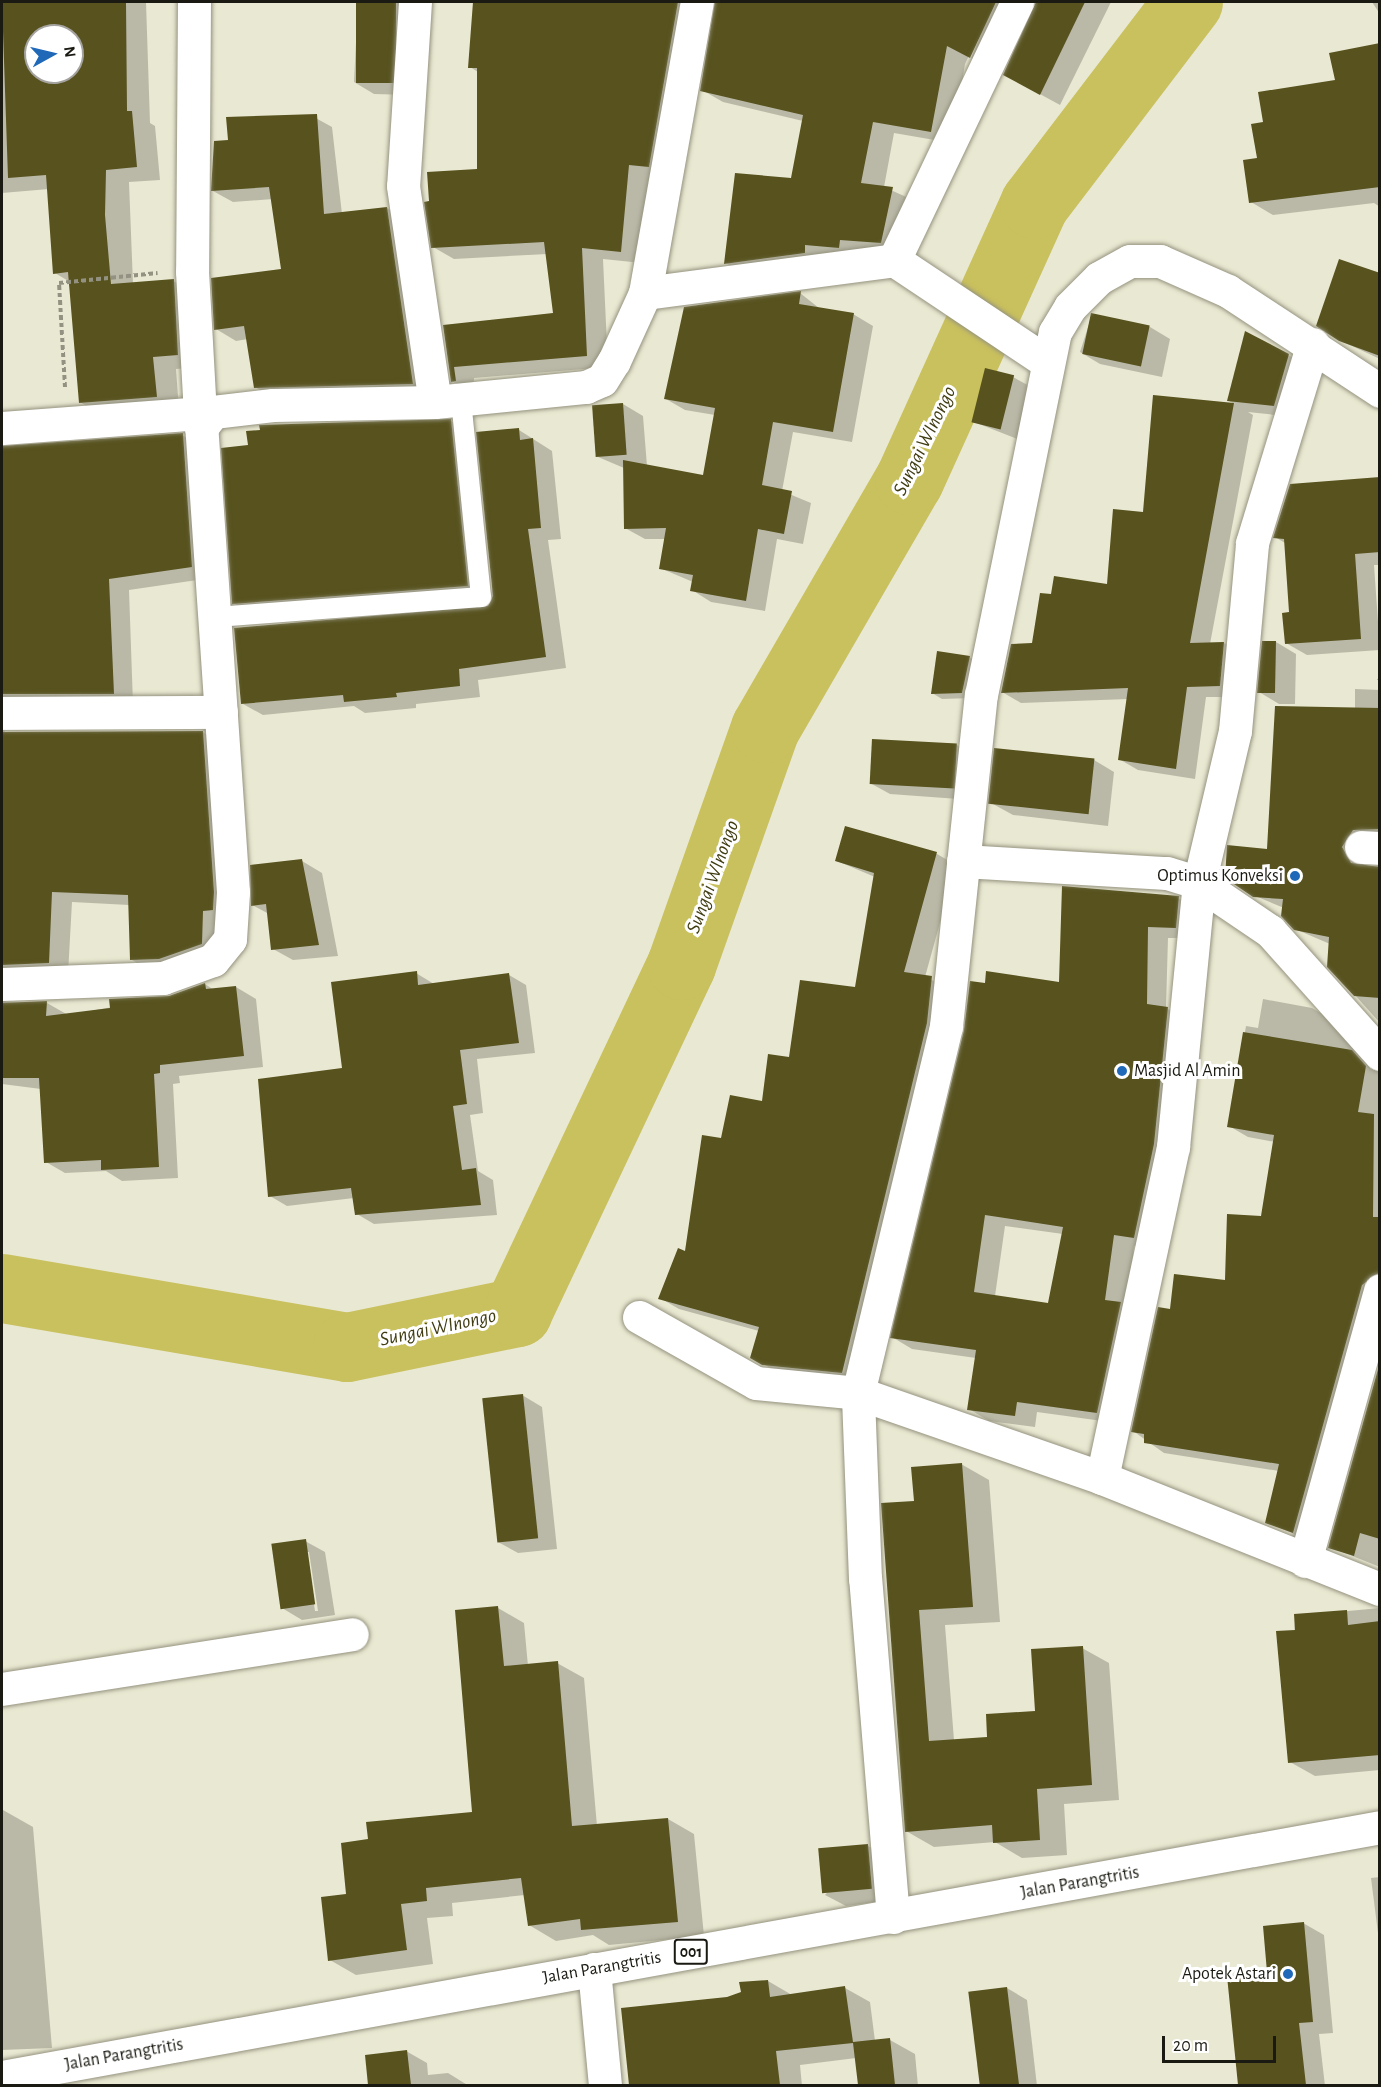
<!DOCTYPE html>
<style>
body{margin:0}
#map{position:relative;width:1381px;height:2087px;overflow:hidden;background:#e9e8d2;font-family:"Alegreya Sans",sans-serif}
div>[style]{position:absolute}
.shadow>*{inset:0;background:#0003}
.river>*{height:69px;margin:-34.5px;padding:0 34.5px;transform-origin:34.5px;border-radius:34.5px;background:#c9c05e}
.building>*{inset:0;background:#57521e;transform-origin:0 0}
.path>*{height:4px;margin-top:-2px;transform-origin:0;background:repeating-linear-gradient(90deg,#939282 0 4.5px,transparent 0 7.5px)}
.roads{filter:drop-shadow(0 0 2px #95937f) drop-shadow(0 0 2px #95937f)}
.lane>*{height:20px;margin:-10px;padding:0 10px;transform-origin:10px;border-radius:10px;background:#fff}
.street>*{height:33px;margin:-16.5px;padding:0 16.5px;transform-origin:16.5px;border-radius:16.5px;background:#fff}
.primary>*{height:33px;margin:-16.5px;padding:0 16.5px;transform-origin:16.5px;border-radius:16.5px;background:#fff}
.dots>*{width:16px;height:16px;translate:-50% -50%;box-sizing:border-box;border:3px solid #fff;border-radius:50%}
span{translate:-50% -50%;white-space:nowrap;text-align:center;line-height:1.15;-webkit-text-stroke:6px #fff;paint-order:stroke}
.shield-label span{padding:2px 4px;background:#fff;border:2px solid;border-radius:4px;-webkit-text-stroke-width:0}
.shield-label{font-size:16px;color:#1b1a12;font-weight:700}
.poi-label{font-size:18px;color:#1b1a12}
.right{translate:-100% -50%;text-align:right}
.left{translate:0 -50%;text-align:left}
.street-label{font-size:18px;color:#1b1a12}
.water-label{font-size:20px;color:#413d13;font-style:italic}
.frame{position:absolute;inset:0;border:3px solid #1b1a12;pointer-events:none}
.north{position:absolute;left:24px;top:24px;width:60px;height:60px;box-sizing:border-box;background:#fff;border:2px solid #a4a3a0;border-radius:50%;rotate:82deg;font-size:16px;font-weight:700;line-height:24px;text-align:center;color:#1b1a12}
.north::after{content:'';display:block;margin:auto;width:21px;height:27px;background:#2069b8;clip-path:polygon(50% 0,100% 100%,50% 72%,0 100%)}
.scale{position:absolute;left:1162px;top:2036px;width:114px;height:27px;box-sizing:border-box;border:3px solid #1b1a12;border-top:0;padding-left:8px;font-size:18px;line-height:21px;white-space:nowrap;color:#1b1a12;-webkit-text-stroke:4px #fff;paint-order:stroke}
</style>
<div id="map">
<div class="shadow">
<div style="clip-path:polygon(evenodd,2px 2px,146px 2px,150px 123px,155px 126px,160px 180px,129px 182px,133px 284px,173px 281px,197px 294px,201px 367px,176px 369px,179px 410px,103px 416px,80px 402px,70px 282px,55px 273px,49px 189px,2px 193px,2px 2px,36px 36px,72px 36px,72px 72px,36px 72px,36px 36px)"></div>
<div style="clip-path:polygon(358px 2px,421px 2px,411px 95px,374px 94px,354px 82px)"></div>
<div style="clip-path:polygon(475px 2px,707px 2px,642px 263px,603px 259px,608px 367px,474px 378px,473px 393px,452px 381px,444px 327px,554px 314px,547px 254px,454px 259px,433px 247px,478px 170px,478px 72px,470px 67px)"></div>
<div style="clip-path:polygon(715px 2px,997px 2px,1017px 13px,991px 68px,971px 58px,994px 3px,965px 64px,952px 143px,894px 133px,884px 187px,913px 200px,902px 254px,746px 275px,726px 263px,792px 179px,803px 121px,723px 102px,702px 90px)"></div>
<div style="clip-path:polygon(1040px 2px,1111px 2px,1060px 105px,1005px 75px)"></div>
<div style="clip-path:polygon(1372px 2px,1380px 2px,1380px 14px)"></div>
<div style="clip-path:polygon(1380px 45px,1380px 207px,1374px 203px,1273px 215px,1251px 202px,1265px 123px,1337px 82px)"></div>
<div style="clip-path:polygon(312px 116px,332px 127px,342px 214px,387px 208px,407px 220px,433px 394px,275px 399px,255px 387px,248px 339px,236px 341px,216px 329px,283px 271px,273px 199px,233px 202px,213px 191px,229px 142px)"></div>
<div style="clip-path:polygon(1340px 261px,1380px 273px,1380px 359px,1339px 340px)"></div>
<div style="clip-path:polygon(800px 293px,819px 308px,853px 314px,873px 326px,852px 442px,793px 432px,782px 491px,811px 503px,803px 544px,777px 539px,765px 611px,711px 602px,692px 590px,693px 582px,660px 568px,665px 539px,645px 539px,625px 528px,624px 468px,598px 457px,623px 404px,643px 416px,647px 466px,704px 477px,715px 415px,685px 410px,666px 399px)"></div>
<div style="clip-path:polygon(1092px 315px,1150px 327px,1170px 339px,1162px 377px,1100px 364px,1080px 352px)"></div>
<div style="clip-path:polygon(1288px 355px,1309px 367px,1294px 417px,1248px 412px,1253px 415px,1210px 644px,1224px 643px,1243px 654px,1239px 697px,1206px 697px,1195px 779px,1138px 770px,1119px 759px,1128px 699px,1021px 703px,1002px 692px,1033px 645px,1053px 596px,1108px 585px,1144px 514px,1154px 396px,1235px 404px,1229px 401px)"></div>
<div style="clip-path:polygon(1013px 377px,1033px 388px,1020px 440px,974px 422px)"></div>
<div style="clip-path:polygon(451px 421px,470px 432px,487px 597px,253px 614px,233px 603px)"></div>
<div style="clip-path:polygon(519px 430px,552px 451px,561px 539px,548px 540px,566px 668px,478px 680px,480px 697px,416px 704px,416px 708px,365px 713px,354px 706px,263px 715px,243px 704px,489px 608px)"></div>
<div style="clip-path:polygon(182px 435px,202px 446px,211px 578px,129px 590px,133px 704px,3px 724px,5px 733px,203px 732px,223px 744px,221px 955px,152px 971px,132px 960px,129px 905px,72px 902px,68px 974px,3px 996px,6px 1002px,47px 1003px,68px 1015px,169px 997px,205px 984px,214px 990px,236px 987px,256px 999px,263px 1067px,179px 1076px,180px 1083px,173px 1084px,178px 1178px,122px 1181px,106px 1171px,65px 1173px,46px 1162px,41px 1089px,2px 1084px,2px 454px)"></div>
<div style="clip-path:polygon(1380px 479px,1380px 565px,1374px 565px,1380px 650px,1307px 655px,1286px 643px,1291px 614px,1285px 543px,1275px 537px)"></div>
<div style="clip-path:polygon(1276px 642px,1296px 654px,1295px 704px,1279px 704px,1259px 692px)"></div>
<div style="clip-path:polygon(969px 657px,979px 663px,972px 698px,942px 699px,932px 693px)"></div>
<div style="clip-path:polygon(1355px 689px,1380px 690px,1380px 841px,1362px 857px,1364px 867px,1380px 866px,1380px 1023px,1329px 966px,1330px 944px,1295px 929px,1284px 908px,1253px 895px,1268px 850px,1355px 709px)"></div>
<div style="clip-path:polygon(957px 745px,977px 757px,972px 800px,890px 794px,870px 783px)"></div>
<div style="clip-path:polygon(996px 750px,1094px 760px,1114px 772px,1108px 826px,1013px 815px,993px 804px)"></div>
<div style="clip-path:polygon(937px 854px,956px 865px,925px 977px,952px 989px,862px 1383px,783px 1375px,751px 1357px,759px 1331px,679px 1309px,660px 1298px,686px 1253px,723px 1140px,763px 1103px,791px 1059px,856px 989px,875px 877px,837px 861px)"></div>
<div style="clip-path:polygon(302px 861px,322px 873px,338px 956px,293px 960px,273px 949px,269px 914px,252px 905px)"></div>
<div style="clip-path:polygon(evenodd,1178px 898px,1198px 909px,1196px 938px,1168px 938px,1166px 1008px,1188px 1020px,1154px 1249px,1134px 1246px,1117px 1423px,1037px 1412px,1035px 1427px,989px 1421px,969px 1409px,976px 1358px,912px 1349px,892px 1337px,986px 985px,1061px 984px,1178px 898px,1005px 1226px,1063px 1234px,1049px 1305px,995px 1296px,1005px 1226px)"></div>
<div style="clip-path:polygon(416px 973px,434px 984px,509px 975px,526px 985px,535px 1053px,477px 1059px,483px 1113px,470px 1115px,478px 1171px,493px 1180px,497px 1215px,374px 1224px,357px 1214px,354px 1198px,287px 1206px,270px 1196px,344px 1069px)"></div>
<div style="clip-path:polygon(1263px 999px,1312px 1008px,1331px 1019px,1380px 1073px,1380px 1299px,1312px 1542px,1267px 1522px,1279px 1471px,1164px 1453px,1133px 1431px,1172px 1310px,1226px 1282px,1263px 1217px,1275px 1142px,1248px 1137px,1229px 1126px,1246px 1026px,1258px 1028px)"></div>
<div style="clip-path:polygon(1380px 1368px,1380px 1567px,1330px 1547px)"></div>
<div style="clip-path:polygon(522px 1395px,542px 1407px,557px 1549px,518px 1553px,498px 1542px)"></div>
<div style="clip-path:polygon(961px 1464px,989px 1480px,1000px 1622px,945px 1625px,954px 1740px,988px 1738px,1037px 1712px,1082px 1648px,1109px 1663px,1119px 1800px,1064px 1804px,1067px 1855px,1022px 1858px,995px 1842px,934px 1847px,906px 1831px,915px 1502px)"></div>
<div style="clip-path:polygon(evenodd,305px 1541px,325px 1552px,335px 1615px,302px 1620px,282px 1608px,305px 1541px,306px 1552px,309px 1552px,318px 1611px,315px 1611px,306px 1552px)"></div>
<div style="clip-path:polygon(498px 1608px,524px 1623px,528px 1666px,557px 1663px,584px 1678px,597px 1826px,668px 1819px,694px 1834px,704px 1936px,609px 1945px,593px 1935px,556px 1941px,529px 1925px,525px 1895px,452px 1903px,453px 1916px,427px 1918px,433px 1964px,356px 1975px,330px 1960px,370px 1841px,474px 1813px)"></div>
<div style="clip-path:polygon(1380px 1608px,1380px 1770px,1315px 1776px,1290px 1762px,1295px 1616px)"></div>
<div style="clip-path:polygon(3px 1810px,33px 1827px,52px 2048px,2px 2050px)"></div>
<div style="clip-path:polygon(868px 1846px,888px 1857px,891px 1900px,846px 1906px,825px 1895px)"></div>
<div style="clip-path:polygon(1380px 1877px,1380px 1949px,1371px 1878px)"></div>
<div style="clip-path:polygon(1303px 1923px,1324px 1935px,1333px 2033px,1319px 2034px,1325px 2086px,1240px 2086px,1229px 1978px,1269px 1974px)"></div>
<div style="clip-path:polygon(768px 1981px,792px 1995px,845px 1988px,870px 2002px,875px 2041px,890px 2040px,915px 2054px,918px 2086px,859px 2086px,856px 2058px,800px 2065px,802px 2086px,633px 2086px,623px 2009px,728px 1999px)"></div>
<div style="clip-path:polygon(1007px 1988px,1027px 2000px,1037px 2086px,982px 2086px,970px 1992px)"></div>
<div style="clip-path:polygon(406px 2051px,427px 2063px,428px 2075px,448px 2073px,469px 2086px,370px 2086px,366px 2056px)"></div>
</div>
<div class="river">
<div style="left:2px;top:1288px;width:350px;rotate:9.7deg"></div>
<div style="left:347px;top:1347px;width:174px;rotate:-11.6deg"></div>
<div style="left:517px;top:1312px;width:384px;rotate:-64.7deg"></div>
<div style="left:681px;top:965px;width:251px;rotate:-70.5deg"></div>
<div style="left:765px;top:728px;width:287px;rotate:-59.9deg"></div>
<div style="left:909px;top:480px;width:303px;rotate:-65.6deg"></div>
<div style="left:1034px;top:204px;width:254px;rotate:-52.7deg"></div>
</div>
<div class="building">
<div style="clip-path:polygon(evenodd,2px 2px,126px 2px,127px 111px,132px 111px,137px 167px,106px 170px,105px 215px,111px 284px,174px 279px,178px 355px,153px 357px,157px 397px,79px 403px,68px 272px,53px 274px,46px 175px,8px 178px,2px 2px,36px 36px,72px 36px,72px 72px,36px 72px,36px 36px)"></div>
<div style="left:356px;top:2px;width:40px;height:81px"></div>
<div style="clip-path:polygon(473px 2px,678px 2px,649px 167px,629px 165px,621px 252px,582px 248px,587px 356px,454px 367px,456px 381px,451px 382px,443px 325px,553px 313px,544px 242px,431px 248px,424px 202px,429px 201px,427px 172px,477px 169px,477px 68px,468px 68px)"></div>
<div style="clip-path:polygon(715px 2px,996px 2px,970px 58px,947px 46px,931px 132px,873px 122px,861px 183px,893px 187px,881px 243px,840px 240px,839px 248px,805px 245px,805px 253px,724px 264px,735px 173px,791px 178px,803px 115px,700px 91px)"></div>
<div style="clip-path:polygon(1036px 2px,1085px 2px,1040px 95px,1003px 75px)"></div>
<div style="clip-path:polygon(1380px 43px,1380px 187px,1249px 203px,1243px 160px,1257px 158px,1251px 124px,1263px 122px,1258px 92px,1335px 80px,1329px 53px)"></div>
<div style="clip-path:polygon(317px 114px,324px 214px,387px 207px,413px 384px,254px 388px,244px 326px,214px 330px,211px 278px,281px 269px,269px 187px,211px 191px,214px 141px,228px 140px,226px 117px)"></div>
<div style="clip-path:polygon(1339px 259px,1380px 273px,1380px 356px,1339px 341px,1316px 326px)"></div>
<div style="clip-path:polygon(801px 291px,799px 304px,854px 313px,833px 432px,773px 422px,762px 485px,792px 491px,784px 534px,758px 529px,746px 601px,690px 591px,693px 575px,659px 569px,666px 528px,624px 529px,623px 460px,703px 475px,715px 408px,664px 399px,684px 307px)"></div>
<div style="left:1091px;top:313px;width:60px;height:42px;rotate:12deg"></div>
<div style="clip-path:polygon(1245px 331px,1289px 354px,1274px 406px,1227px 401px)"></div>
<div style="left:985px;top:368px;width:30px;height:56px;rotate:14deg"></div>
<div style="clip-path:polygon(1153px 395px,1234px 403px,1190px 643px,1224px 642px,1220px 686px,1187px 687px,1176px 769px,1118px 760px,1128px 688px,1001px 693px,1011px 644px,1032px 643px,1040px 593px,1051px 594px,1054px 576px,1107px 584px,1113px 509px,1143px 512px)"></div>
<div style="left:623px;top:403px;width:52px;height:31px;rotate:86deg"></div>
<div style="clip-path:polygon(451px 419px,468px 586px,232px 604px,221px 448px,248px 445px,246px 431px,260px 430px,259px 425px)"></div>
<div style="clip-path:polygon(519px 428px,520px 440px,533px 438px,541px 528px,528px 529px,546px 657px,459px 669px,460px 686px,396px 693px,397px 697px,344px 702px,343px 695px,241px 704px,234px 628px,488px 606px,493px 596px,476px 432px)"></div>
<div style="clip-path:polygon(183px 433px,192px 567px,109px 579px,114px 694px,2px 694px,2px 446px)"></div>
<div style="clip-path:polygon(1380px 477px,1380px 552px,1355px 554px,1361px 639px,1285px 644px,1282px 613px,1289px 612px,1284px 539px,1273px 538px,1290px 484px)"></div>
<div style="clip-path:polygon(1262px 641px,1276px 641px,1275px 693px,1257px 693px)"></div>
<div style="clip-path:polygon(937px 651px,970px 656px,962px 693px,931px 694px)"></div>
<div style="clip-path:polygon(1275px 706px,1380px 708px,1380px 829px,1353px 830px,1342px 847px,1351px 863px,1380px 867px,1380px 998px,1354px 996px,1327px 967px,1329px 937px,1294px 930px,1281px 916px,1283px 899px,1253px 897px,1225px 878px,1227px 845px,1267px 849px)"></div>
<div style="clip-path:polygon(203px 731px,214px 892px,213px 910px,203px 911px,202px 944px,159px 959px,130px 960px,128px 895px,52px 892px,49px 963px,2px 965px,2px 732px)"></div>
<div style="left:872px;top:739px;width:85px;height:45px;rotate:3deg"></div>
<div style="left:994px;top:748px;width:101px;height:56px;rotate:6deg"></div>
<div style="clip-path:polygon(845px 826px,937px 852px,904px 972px,932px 976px,927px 1023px,842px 1373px,762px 1365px,750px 1358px,759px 1327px,658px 1299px,678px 1248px,685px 1251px,702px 1135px,721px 1138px,730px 1095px,762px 1101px,768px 1054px,789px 1057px,800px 980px,855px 987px,874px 873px,835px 861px)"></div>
<div style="clip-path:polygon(302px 859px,319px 945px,271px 950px,266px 904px,251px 906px,250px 865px)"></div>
<div style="clip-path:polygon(evenodd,1062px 886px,1179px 896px,1176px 928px,1148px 927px,1147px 1004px,1168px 1007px,1154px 1144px,1134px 1238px,1114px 1235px,1105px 1300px,1121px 1302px,1097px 1413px,1017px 1402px,1015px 1416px,967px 1410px,976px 1350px,890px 1338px,964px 1030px,970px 981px,985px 983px,986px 971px,1059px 982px,1062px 886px,985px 1215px,1063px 1227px,1048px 1303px,974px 1292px,985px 1215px)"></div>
<div style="clip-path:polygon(417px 971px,418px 985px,509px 973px,519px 1043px,460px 1050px,467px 1104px,453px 1106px,462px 1170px,476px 1168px,481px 1205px,355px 1215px,351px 1188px,268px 1197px,258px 1079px,342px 1068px,331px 982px)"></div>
<div style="clip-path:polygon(205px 983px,206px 989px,236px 986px,244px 1056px,160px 1065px,160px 1073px,154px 1074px,159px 1167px,101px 1170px,101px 1160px,44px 1163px,39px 1078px,2px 1078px,2px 1003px,47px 1001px,46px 1016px,110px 1008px,109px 999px,169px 996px)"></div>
<div style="clip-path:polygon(1243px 1032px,1352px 1050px,1366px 1066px,1358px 1112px,1374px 1114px,1373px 1217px,1380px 1217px,1380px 1272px,1362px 1285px,1293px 1533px,1265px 1523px,1279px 1464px,1144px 1443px,1144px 1434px,1131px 1432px,1158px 1307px,1170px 1309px,1174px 1274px,1225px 1280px,1227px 1214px,1261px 1216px,1274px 1135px,1227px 1127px)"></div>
<div style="clip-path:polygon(1380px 1362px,1380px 1539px,1360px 1533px,1354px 1556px,1328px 1548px)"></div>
<div style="left:523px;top:1394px;width:145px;height:41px;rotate:84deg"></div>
<div style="clip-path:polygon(962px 1463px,973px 1607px,919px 1610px,929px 1741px,987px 1737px,986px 1714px,1035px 1711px,1031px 1649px,1083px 1646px,1092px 1785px,1037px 1789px,1040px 1840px,993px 1843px,992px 1825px,905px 1832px,881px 1503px,914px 1501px,911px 1467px)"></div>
<div style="left:306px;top:1539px;width:66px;height:35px;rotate:82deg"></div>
<div style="clip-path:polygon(498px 1606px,504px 1666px,558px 1661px,572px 1826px,668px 1818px,678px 1922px,581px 1930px,580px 1919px,528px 1926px,521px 1878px,426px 1888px,427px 1901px,401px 1904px,407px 1950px,328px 1961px,321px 1897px,346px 1894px,341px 1843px,368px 1839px,366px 1822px,472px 1812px,455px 1610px)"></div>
<div style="clip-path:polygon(1347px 1610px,1348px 1625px,1380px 1621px,1380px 1755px,1288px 1763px,1276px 1631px,1295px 1630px,1294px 1614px)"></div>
<div style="left:868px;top:1844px;width:45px;height:50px;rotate:85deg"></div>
<div style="clip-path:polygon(1304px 1922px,1313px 2022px,1299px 2023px,1306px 2085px,1238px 2085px,1227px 1976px,1267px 1972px,1263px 1926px)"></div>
<div style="clip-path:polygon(768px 1980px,770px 1997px,845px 1986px,853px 2042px,890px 2038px,895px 2085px,858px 2085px,853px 2043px,776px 2051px,780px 2085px,629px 2085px,621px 2008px,727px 1997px,741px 1992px,739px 1982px)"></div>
<div style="left:1007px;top:1987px;width:99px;height:39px;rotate:83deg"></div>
<div style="clip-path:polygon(407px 2050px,411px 2085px,368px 2085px,365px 2055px)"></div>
</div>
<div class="path">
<div style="left:65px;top:387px;width:104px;rotate:-93.3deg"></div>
<div style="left:59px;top:283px;width:99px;rotate:-5.8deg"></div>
<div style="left:1379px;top:681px;width:2px;rotate:-63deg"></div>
</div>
<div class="roads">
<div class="lane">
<div style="left:216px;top:617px;width:266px;rotate:-4.3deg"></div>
<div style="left:481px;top:597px;width:198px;rotate:-95.8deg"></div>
</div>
<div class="street">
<div style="left:194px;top:2px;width:269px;rotate:90.4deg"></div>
<div style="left:192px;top:271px;width:141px;rotate:86.8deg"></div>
<div style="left:415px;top:2px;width:184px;rotate:93.7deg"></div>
<div style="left:403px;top:186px;width:218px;rotate:81.6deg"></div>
<div style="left:894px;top:260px;width:286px;rotate:-64.5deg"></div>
<div style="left:645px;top:293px;width:296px;rotate:-79.9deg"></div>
<div style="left:2px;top:428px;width:212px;rotate:-4.3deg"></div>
<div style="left:2px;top:713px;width:219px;rotate:-0.3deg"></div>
<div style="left:1361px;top:847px;width:19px;rotate:3deg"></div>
<div style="left:963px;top:861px;width:204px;rotate:3.4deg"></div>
<div style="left:1167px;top:873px;width:34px;rotate:17deg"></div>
<div style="left:1199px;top:883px;width:86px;rotate:34.1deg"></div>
<div style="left:1270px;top:931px;width:165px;rotate:48.2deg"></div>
<div style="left:2px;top:984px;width:161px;rotate:-2.1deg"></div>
<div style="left:163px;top:978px;width:53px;rotate:-19.8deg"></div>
<div style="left:213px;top:960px;width:27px;rotate:-51deg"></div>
<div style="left:230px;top:939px;width:47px;rotate:-86.3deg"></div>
<div style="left:233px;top:892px;width:465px;rotate:-93.9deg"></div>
<div style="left:201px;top:428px;width:20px;rotate:-53deg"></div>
<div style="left:213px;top:412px;width:60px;rotate:-6.7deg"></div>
<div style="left:273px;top:405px;width:162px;rotate:-1.1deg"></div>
<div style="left:435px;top:402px;width:152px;rotate:-5.7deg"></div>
<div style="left:586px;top:387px;width:17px;rotate:-24deg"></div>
<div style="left:602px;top:380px;width:22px;rotate:-58deg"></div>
<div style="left:614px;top:361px;width:75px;rotate:-65.5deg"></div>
<div style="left:645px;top:293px;width:251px;rotate:-7.5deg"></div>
<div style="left:894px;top:260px;width:184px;rotate:33.7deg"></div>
<div style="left:639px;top:1317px;width:134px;rotate:29.4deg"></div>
<div style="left:756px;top:1383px;width:102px;rotate:5.6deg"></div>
<div style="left:858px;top:1393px;width:258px;rotate:19.2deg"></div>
<div style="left:1102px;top:1478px;width:299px;rotate:21.8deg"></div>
<div style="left:1102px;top:1478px;width:339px;rotate:-77.9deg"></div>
<div style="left:1173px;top:1147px;width:265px;rotate:-84.4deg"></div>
<div style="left:1199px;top:883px;width:156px;rotate:-76.7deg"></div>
<div style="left:1235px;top:731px;width:189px;rotate:-84.8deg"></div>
<div style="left:1252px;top:543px;width:208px;rotate:-73deg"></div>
<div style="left:1305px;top:1561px;width:281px;rotate:-74.5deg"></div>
<div style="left:2px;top:1689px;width:354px;rotate:-8.9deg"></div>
<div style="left:893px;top:1917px;width:339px;rotate:-94.7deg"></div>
<div style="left:865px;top:1579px;width:186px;rotate:-92.2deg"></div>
<div style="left:858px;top:1393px;width:377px;rotate:-76.5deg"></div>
<div style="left:946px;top:1026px;width:333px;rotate:-84deg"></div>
<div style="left:981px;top:695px;width:370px;rotate:-78.5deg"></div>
<div style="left:1055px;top:332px;width:29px;rotate:-59deg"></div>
<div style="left:1070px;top:307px;width:41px;rotate:-45deg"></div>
<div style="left:1099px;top:278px;width:35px;rotate:-29deg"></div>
<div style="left:1130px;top:261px;width:30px"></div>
<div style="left:1160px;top:261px;width:74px;rotate:23.8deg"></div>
<div style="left:1228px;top:291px;width:182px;rotate:33.3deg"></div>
<div style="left:594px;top:1969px;width:118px;rotate:84.6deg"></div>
</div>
<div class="primary">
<div style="left:2px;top:2077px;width:1400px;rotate:-10.28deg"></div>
</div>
</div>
<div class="dots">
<div style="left:1295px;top:876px;background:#2069b8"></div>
<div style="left:1122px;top:1071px;background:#2069b8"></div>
<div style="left:1288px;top:1974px;background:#2069b8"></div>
</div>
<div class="shield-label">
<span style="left:691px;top:1952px">001</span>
</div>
<div class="poi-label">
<span class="right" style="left:1283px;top:876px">Optimus Konveksi</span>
<span class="left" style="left:1134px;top:1071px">Masjid Al Amin</span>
<span class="right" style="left:1276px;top:1974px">Apotek Astari</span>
</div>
<div class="street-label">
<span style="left:1080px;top:1883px;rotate:-10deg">Jalan Parangtritis</span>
<span style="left:602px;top:1968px;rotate:-10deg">Jalan Parangtritis</span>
<span style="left:124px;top:2055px;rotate:-10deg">Jalan Parangtritis</span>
</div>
<div class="water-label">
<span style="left:925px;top:441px;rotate:-64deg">Sungai WInongo</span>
<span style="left:713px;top:877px;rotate:-70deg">Sungai WInongo</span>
<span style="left:438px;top:1328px;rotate:-12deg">Sungai WInongo</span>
</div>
<div class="frame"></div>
<div class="north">N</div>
<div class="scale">20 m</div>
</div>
